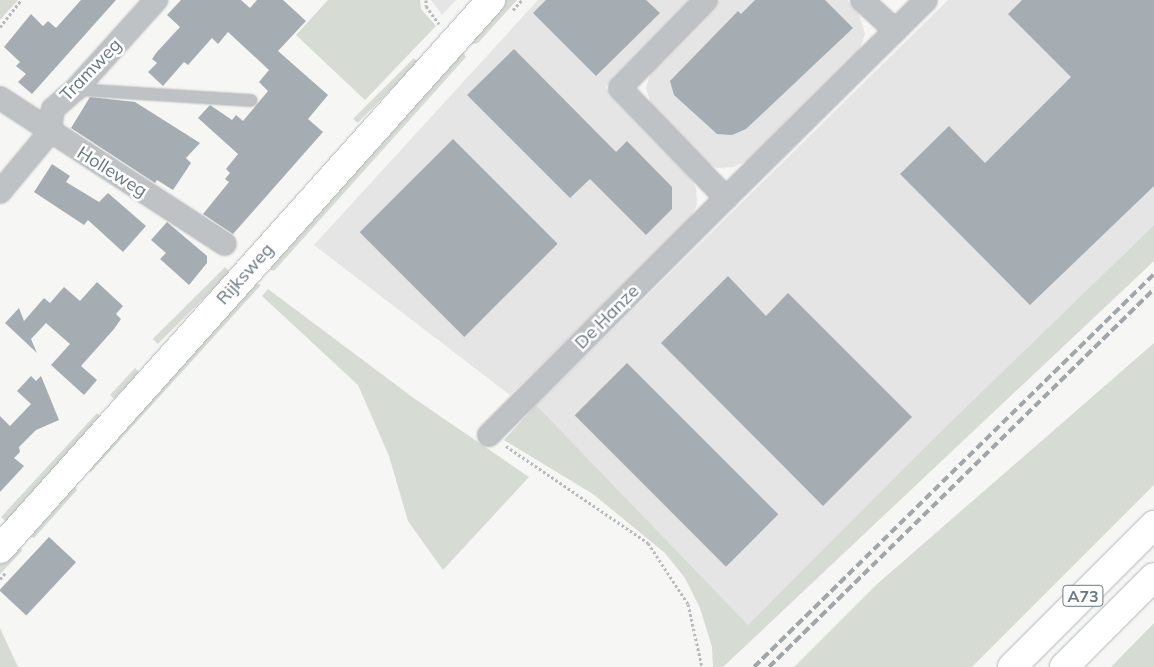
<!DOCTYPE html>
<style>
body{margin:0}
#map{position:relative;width:1154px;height:667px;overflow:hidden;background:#f6f6f4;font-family:Mulish,sans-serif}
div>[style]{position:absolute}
.built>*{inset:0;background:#e4e5e4}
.green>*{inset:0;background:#d6dbd3;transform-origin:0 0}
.building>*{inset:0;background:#a6adb2;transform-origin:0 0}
.path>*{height:3px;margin-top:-1.5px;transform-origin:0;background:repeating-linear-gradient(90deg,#b8bbbd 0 2.5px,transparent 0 5px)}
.roads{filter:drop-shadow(0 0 1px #b1b6b9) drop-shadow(0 0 1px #b1b6b9)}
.service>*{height:11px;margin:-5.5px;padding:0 5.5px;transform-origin:5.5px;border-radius:5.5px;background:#bec2c5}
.minor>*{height:22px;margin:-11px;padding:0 11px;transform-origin:11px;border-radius:11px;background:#bec2c5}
.secondary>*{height:28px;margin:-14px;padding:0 14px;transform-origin:14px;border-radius:14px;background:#fff}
.motorway>*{height:28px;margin:-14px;padding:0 14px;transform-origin:14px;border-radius:14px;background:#fff}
.rail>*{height:4px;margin-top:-2px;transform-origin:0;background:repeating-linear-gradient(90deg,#a0a6aa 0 8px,transparent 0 12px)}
span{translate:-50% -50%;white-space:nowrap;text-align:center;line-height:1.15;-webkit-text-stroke:5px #fff;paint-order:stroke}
.shield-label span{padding:1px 4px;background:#fff;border:1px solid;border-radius:4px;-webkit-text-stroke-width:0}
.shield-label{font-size:16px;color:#697881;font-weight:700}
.street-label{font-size:18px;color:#697881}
</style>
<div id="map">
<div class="built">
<div style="clip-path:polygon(431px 0,456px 0,442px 15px)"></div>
<div style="clip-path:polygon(538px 0,692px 0,605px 87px,689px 175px,696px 188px,697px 205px,687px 223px,510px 395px,314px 245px)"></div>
<div style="clip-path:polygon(719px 0,847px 0,859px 14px,865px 34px,859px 52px,747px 161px,733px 167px,717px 168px,702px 161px,653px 111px,646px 88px,653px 65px)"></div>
<div style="clip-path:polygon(948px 0,1154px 0,1154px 225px,934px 438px,748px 626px,536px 405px)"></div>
</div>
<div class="green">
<div style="clip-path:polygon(0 0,18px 0,0 20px)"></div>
<div style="clip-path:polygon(328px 0,420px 0,421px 9px,436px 26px,365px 100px,296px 35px)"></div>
<div style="clip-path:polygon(505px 0,517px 0,478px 43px,472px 44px,472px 36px)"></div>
<div style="clip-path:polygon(462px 50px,466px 57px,274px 271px,271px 270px,270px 267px)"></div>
<div style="left:414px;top:58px;width:6px;height:86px;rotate:45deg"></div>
<div style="clip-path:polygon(1154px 225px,1154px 261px,723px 667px,713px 667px,712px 647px,700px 608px,685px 578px,665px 553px,593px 494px,504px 440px,536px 405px,748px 625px,934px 438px)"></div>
<div style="left:225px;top:267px;width:7px;height:102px;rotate:45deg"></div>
<div style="clip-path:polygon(253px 282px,261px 285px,90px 473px,89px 465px)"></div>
<div style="clip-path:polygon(268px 289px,415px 399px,529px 477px,443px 570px,408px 521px,389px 456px,358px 385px,262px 296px)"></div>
<div style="clip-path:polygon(1154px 343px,1154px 485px,972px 667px,794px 667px,876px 585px)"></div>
<div style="clip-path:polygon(135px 368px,140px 373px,114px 399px,110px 395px)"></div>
<div style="clip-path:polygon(97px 413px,101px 417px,6px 522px,1px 517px)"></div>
<div style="clip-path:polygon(74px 486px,77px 490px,34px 538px,28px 536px)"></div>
<div style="clip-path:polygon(20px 546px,22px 551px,0 574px,0 563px,15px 547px)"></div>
<div style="clip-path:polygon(1154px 623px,1154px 667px,1111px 667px)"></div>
<div style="clip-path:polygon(0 628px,18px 667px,0 667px)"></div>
</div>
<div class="building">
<div style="clip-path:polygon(81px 0,116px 0,32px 94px,18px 82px,26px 74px,16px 66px,20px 62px,4px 47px,31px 14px,43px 26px,48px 21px,56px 28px)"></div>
<div style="clip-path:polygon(181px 0,241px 0,250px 8px,257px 0,283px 0,306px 21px,278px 51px,328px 95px,308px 119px,323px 132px,233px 234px,203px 214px,229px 182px,225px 179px,230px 173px,226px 169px,238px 154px,198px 118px,210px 105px,232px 120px,236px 115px,243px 121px,268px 91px,259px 82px,269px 70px,228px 32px,218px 44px,212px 38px,188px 65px,184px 62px,163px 86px,148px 72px,157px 63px,152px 59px,156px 53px,180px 27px,167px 15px)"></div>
<div style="clip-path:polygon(546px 0,646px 0,660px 13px,596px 76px,533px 13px)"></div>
<div style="clip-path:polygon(755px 0,825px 0,853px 28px,746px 129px,732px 135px,717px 134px,674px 95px,670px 81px,738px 11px,741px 14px)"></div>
<div style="clip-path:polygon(1022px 0,1154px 0,1154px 186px,1030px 305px,900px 174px,949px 126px,985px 163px,1071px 77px,1008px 14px)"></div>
<div style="clip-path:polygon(514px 49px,616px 152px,627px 141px,672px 187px,672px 209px,646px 235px,590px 179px,570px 198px,467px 95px)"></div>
<div style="clip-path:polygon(90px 97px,135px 102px,200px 143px,186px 158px,191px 163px,173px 190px,157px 180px,155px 183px,71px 128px)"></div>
<div style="left:453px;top:139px;width:148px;height:132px;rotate:45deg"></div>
<div style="clip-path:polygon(52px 164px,70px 176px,66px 182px,99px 202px,108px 193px,146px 226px,123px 252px,88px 220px,84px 225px,34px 192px)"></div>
<div style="clip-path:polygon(167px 222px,207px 256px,207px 263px,189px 285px,160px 259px,166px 253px,151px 240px)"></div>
<div style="clip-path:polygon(728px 276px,766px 316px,788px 293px,912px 417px,823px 506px,661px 343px)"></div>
<div style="clip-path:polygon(97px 282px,123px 306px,116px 314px,121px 319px,114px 329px,81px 366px,97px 380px,84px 395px,51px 365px,70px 344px,46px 323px,31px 339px,37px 353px,5px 323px,19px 308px,24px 321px,44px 298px,50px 303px,64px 287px,80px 301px)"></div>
<div style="left:627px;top:363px;width:214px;height:74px;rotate:45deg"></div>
<div style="clip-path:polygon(31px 376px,36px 381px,41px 376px,59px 420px,36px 430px,19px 447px,20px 452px,14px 458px,24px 466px,0 492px,0 416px,10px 426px,31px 404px,17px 391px)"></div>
<div style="left:49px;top:537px;width:37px;height:73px;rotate:43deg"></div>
</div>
<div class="path">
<div style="left:426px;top:0;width:6px;rotate:90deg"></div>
<div style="left:426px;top:6px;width:22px;rotate:54deg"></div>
<div style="left:513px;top:10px;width:13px;rotate:-48deg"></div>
<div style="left:0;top:27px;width:34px;rotate:-52deg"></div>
<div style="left:506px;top:446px;width:172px;rotate:34.3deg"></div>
<div style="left:648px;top:543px;width:73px;rotate:56.7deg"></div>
<div style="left:688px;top:604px;width:65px;rotate:77.5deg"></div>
<div style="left:0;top:579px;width:9px;rotate:-49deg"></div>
</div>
<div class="roads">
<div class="service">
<div style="left:76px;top:89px;width:175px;rotate:3.6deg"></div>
</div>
<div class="minor">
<div style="left:706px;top:0;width:123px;rotate:134.3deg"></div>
<div style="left:620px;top:88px;width:153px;rotate:46.1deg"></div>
<div style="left:726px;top:198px;width:281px;rotate:-44.7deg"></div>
<div style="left:862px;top:0;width:45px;rotate:42.3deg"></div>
<div style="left:0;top:98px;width:268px;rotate:33deg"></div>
<div style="left:0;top:192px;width:78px;rotate:-50.2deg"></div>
<div style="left:50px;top:132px;width:23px;rotate:-83deg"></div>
<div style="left:53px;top:109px;width:30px;rotate:-41deg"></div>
<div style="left:76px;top:89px;width:120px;rotate:-48deg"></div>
<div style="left:489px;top:435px;width:335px;rotate:-45deg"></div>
</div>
<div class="secondary">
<div style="left:0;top:549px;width:737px;rotate:-48.19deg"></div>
</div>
<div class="motorway">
<div style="left:1012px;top:667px;width:201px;rotate:-45deg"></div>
<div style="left:1064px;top:667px;width:127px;rotate:-45deg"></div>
</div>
</div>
<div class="rail">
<div style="left:754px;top:667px;width:561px;rotate:-44.49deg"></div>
<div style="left:769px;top:667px;width:540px;rotate:-44.47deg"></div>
</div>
<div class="shield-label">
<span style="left:1083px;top:596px">A73</span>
</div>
<div class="street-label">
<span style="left:91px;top:70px;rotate:-46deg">Tramweg</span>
<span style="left:112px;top:172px;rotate:32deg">Holleweg</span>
<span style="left:245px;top:274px;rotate:-48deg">Rijksweg</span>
<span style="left:607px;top:317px;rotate:-45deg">De Hanze</span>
</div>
</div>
